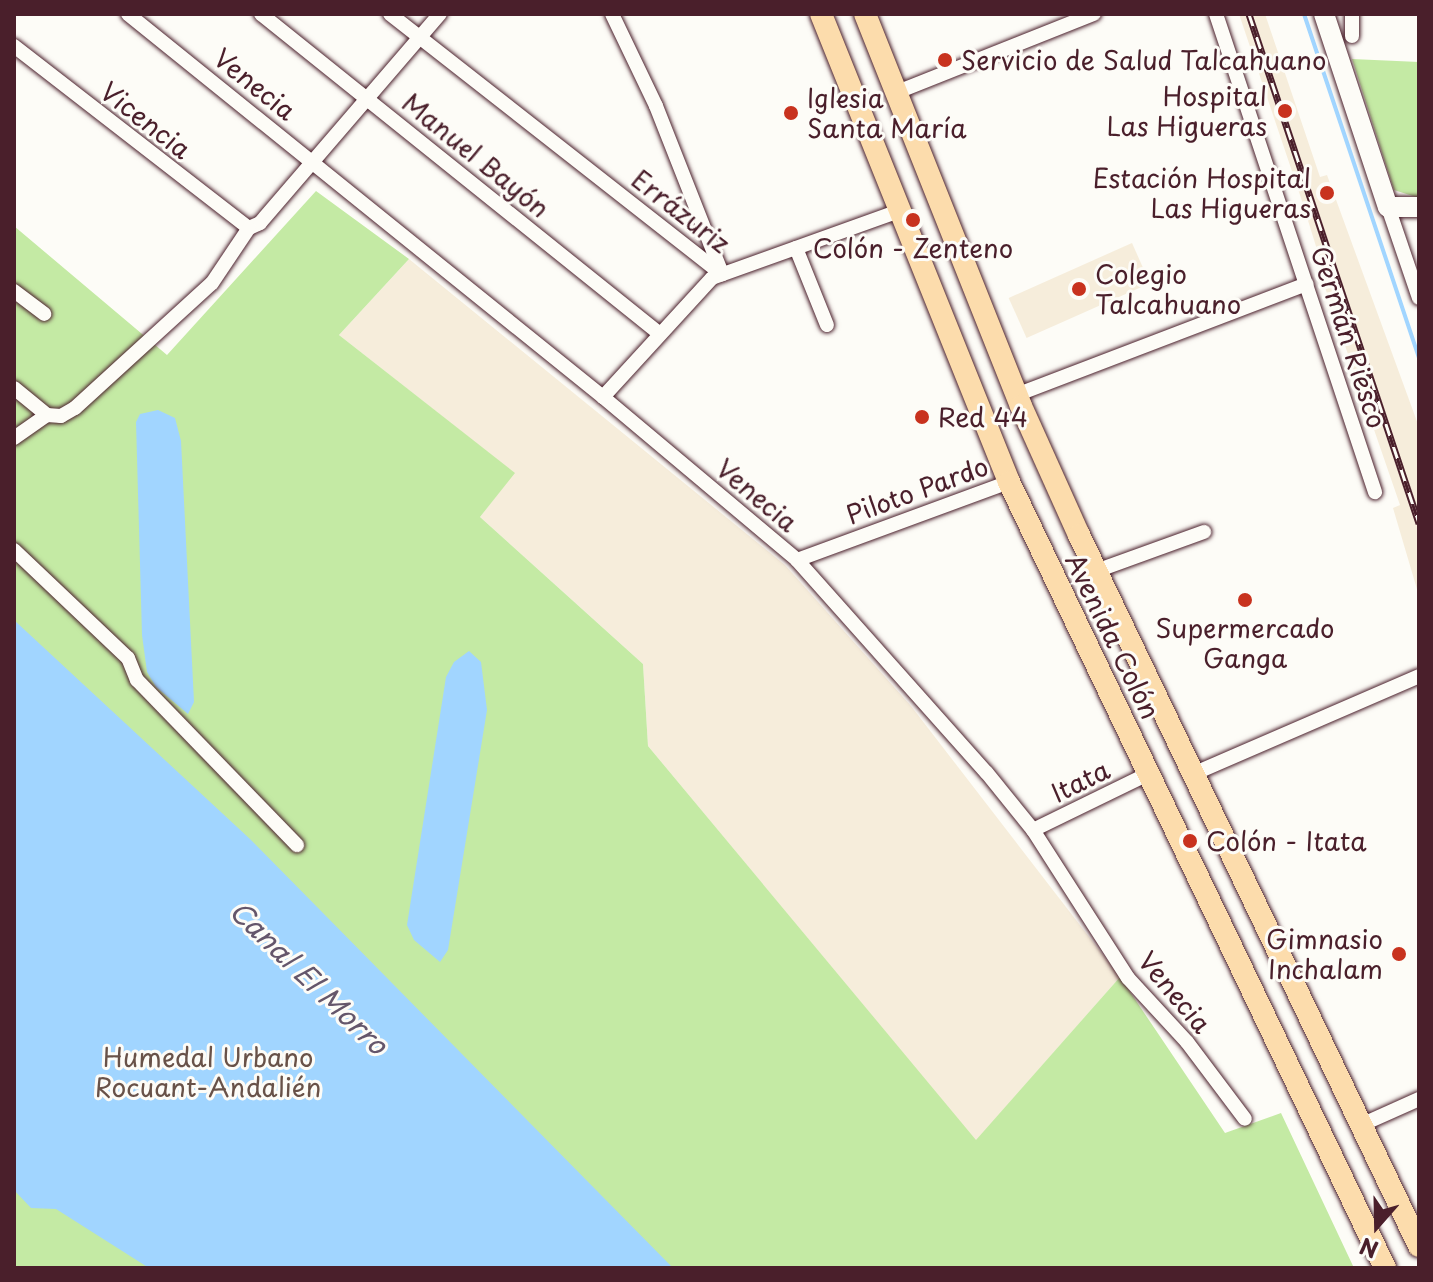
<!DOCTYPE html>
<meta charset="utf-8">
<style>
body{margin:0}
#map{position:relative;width:1433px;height:1282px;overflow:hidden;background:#fdfcf7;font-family:"Playpen Sans",sans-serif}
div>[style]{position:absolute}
.built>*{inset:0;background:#f6eddb;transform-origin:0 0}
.green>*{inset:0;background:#c4eaa4}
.water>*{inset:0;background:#a1d5ff}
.stream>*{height:4px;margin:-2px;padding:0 2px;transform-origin:2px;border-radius:2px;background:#a1d5ff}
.roads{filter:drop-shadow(0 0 2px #4a1f2b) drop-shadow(0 0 2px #4a1f2b)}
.street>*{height:14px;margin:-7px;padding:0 7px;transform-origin:7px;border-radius:7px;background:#fdfcf7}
.secondary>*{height:20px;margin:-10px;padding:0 10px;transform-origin:10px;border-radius:10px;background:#fdfcf7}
.primary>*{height:22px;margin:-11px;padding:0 11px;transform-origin:11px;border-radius:11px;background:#fcdcac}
.rail>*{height:7px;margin-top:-3.5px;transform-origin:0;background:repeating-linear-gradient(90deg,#fdfcf7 0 12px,#4a1f2b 0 24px);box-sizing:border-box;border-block:2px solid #4a1f2b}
.dots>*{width:22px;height:22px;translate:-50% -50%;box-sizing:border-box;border:4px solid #fdfcf7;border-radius:50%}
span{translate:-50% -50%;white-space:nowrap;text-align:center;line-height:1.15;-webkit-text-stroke:6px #fdfcf7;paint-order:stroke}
.poi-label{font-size:26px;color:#4a1f2b}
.left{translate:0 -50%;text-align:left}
.right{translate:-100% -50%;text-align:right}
.street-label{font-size:26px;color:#4a1f2b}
.park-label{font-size:26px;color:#685249}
.water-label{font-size:28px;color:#64566b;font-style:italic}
.frame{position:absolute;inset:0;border:16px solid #4a1f2b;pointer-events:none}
.north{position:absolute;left:1337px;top:1186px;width:80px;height:80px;-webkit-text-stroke:6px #fdfcf7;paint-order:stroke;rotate:200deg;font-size:22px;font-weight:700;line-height:32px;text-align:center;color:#4a1f2b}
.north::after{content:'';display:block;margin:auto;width:28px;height:36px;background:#4a1f2b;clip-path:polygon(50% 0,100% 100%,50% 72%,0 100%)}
</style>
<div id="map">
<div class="built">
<div style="clip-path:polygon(1239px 14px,1265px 14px,1320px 177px,1327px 175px,1419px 427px,1419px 596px,1393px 508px,1400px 505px,1320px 273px,1324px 272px,1301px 198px)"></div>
<div style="left:1132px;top:243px;width:44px;height:135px;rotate:66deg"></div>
<div style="clip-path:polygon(409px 259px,785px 565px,911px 706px,1120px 977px,976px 1141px,648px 746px,643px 664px,480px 517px,514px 473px,339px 335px)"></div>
</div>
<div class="green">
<div style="clip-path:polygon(1352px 59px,1419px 62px,1419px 198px,1394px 190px)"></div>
<div style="clip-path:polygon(316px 191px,409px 259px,339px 335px,515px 473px,480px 517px,643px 664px,648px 746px,976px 1140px,1120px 977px,1225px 1133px,1281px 1113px,1354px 1268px,14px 1268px,14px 226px,167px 355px)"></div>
</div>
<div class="water">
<div style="clip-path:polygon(158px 410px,175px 418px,181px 441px,194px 702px,188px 714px,156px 687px,147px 672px,142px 635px,136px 422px,140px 414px)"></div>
<div style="clip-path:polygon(14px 620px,250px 839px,673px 1268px,149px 1268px,56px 1209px,31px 1208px,14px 1190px)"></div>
<div style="clip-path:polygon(469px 651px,481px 662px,487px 710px,448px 950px,440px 962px,414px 940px,407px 925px,446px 677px,454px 662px)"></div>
</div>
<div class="stream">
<div style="left:1304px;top:14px;width:362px;rotate:71.5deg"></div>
</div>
<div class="roads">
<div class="street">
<div style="left:128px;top:14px;width:610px;rotate:38.88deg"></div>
<div style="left:603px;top:397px;width:253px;rotate:40deg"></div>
<div style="left:797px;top:560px;width:285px;rotate:48.3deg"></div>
<div style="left:987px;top:773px;width:73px;rotate:51.1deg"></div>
<div style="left:1033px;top:830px;width:176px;rotate:57.3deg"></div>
<div style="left:1128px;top:978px;width:87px;rotate:47.3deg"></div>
<div style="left:1187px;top:1042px;width:96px;rotate:53deg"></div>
<div style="left:261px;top:14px;width:511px;rotate:38.73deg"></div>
<div style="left:390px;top:14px;width:422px;rotate:38.1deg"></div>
<div style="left:612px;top:14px;width:102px;rotate:64.4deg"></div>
<div style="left:656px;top:106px;width:177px;rotate:68.5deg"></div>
<div style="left:1216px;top:14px;width:504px;rotate:71.6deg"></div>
<div style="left:1352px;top:36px;width:22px;rotate:-90deg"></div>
<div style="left:14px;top:46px;width:297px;rotate:37.8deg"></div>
<div style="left:895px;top:93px;width:214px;rotate:-21.7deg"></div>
<div style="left:1388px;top:207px;width:96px;rotate:71.2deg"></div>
<div style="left:249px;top:228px;width:12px;rotate:-24deg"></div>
<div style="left:260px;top:223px;width:276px;rotate:-49.3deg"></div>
<div style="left:796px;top:248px;width:83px;rotate:68.1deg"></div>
<div style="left:14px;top:291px;width:38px;rotate:37deg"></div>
<div style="left:14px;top:388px;width:43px;rotate:39.3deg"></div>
<div style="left:1016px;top:395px;width:311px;rotate:-20.9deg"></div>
<div style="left:603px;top:397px;width:161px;rotate:-47.5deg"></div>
<div style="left:712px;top:278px;width:199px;rotate:-19.7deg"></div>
<div style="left:14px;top:438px;width:40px;rotate:-34.9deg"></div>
<div style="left:47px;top:415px;width:14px;rotate:4deg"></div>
<div style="left:61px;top:416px;width:16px;rotate:-30deg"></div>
<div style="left:75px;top:408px;width:185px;rotate:-42.4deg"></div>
<div style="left:212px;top:283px;width:66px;rotate:-56.1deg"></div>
<div style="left:14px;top:550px;width:157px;rotate:43.5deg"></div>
<div style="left:128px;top:658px;width:24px;rotate:68deg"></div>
<div style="left:137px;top:680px;width:230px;rotate:45.9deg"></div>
<div style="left:797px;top:560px;width:226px;rotate:-20.2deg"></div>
<div style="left:1096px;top:571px;width:115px;rotate:-19.9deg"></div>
<div style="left:1193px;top:774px;width:246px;rotate:-23.4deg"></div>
<div style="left:1033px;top:830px;width:128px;rotate:-26deg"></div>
<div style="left:1361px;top:1125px;width:64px;rotate:-24.1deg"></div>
</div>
<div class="secondary">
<div style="left:1324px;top:14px;width:203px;rotate:71.7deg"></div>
<div style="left:1388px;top:207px;width:31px"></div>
</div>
<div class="primary">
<div style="left:821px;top:14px;width:504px;rotate:68.11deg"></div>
<div style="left:1009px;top:482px;width:871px;rotate:64.43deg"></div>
<div style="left:865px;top:14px;width:422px;rotate:68.3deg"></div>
<div style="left:1021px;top:406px;width:141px;rotate:65.8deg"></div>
<div style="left:1079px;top:535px;width:788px;rotate:64.44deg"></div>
</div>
</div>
<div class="rail">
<div style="left:1249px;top:14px;width:537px;rotate:71.53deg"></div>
</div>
<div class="dots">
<div style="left:945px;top:60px;background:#c8321e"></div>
<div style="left:1285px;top:111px;background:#c8321e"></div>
<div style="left:791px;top:113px;background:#c8321e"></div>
<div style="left:1327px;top:193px;background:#c8321e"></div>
<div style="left:913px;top:220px;background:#c8321e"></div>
<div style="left:1079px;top:289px;background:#c8321e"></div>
<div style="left:922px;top:417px;background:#c8321e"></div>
<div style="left:1245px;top:600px;background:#c8321e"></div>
<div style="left:1190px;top:841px;background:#c8321e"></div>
<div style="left:1399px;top:954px;background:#c8321e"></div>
</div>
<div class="poi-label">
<span class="left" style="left:961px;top:60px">Servicio de Salud Talcahuano</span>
<span class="right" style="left:1267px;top:111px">Hospital<br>Las Higueras</span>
<span class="left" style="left:807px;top:113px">Iglesia<br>Santa María</span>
<span class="right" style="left:1311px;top:193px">Estación Hospital<br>Las Higueras</span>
<span style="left:913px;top:248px">Colón - Zenteno</span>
<span class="left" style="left:1095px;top:289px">Colegio<br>Talcahuano</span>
<span class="left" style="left:938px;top:417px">Red 44</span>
<span style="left:1245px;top:643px">Supermercado<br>Ganga</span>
<span class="left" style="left:1206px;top:841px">Colón - Itata</span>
<span class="right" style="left:1383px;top:954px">Gimnasio<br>Inchalam</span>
</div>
<div class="street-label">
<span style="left:255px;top:84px;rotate:39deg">Venecia</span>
<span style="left:146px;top:120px;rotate:38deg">Vicencia</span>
<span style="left:476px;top:155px;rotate:39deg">Manuel Bayón</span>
<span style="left:681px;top:211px;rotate:38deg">Errázuriz</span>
<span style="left:1349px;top:337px;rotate:72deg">Germán Riesco</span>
<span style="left:917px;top:490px;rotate:-20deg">Piloto Pardo</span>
<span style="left:757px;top:495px;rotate:40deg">Venecia</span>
<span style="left:1113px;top:636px;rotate:64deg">Avenida Colón</span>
<span style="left:1080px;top:781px;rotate:-26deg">Itata</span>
<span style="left:1175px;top:992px;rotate:50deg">Venecia</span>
</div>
<div class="park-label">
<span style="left:208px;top:1072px">Humedal Urbano<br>Rocuant-Andalién</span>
</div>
<div class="water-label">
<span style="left:309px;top:977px;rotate:44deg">Canal El Morro</span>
</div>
<div class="frame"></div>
<div class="north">N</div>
</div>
